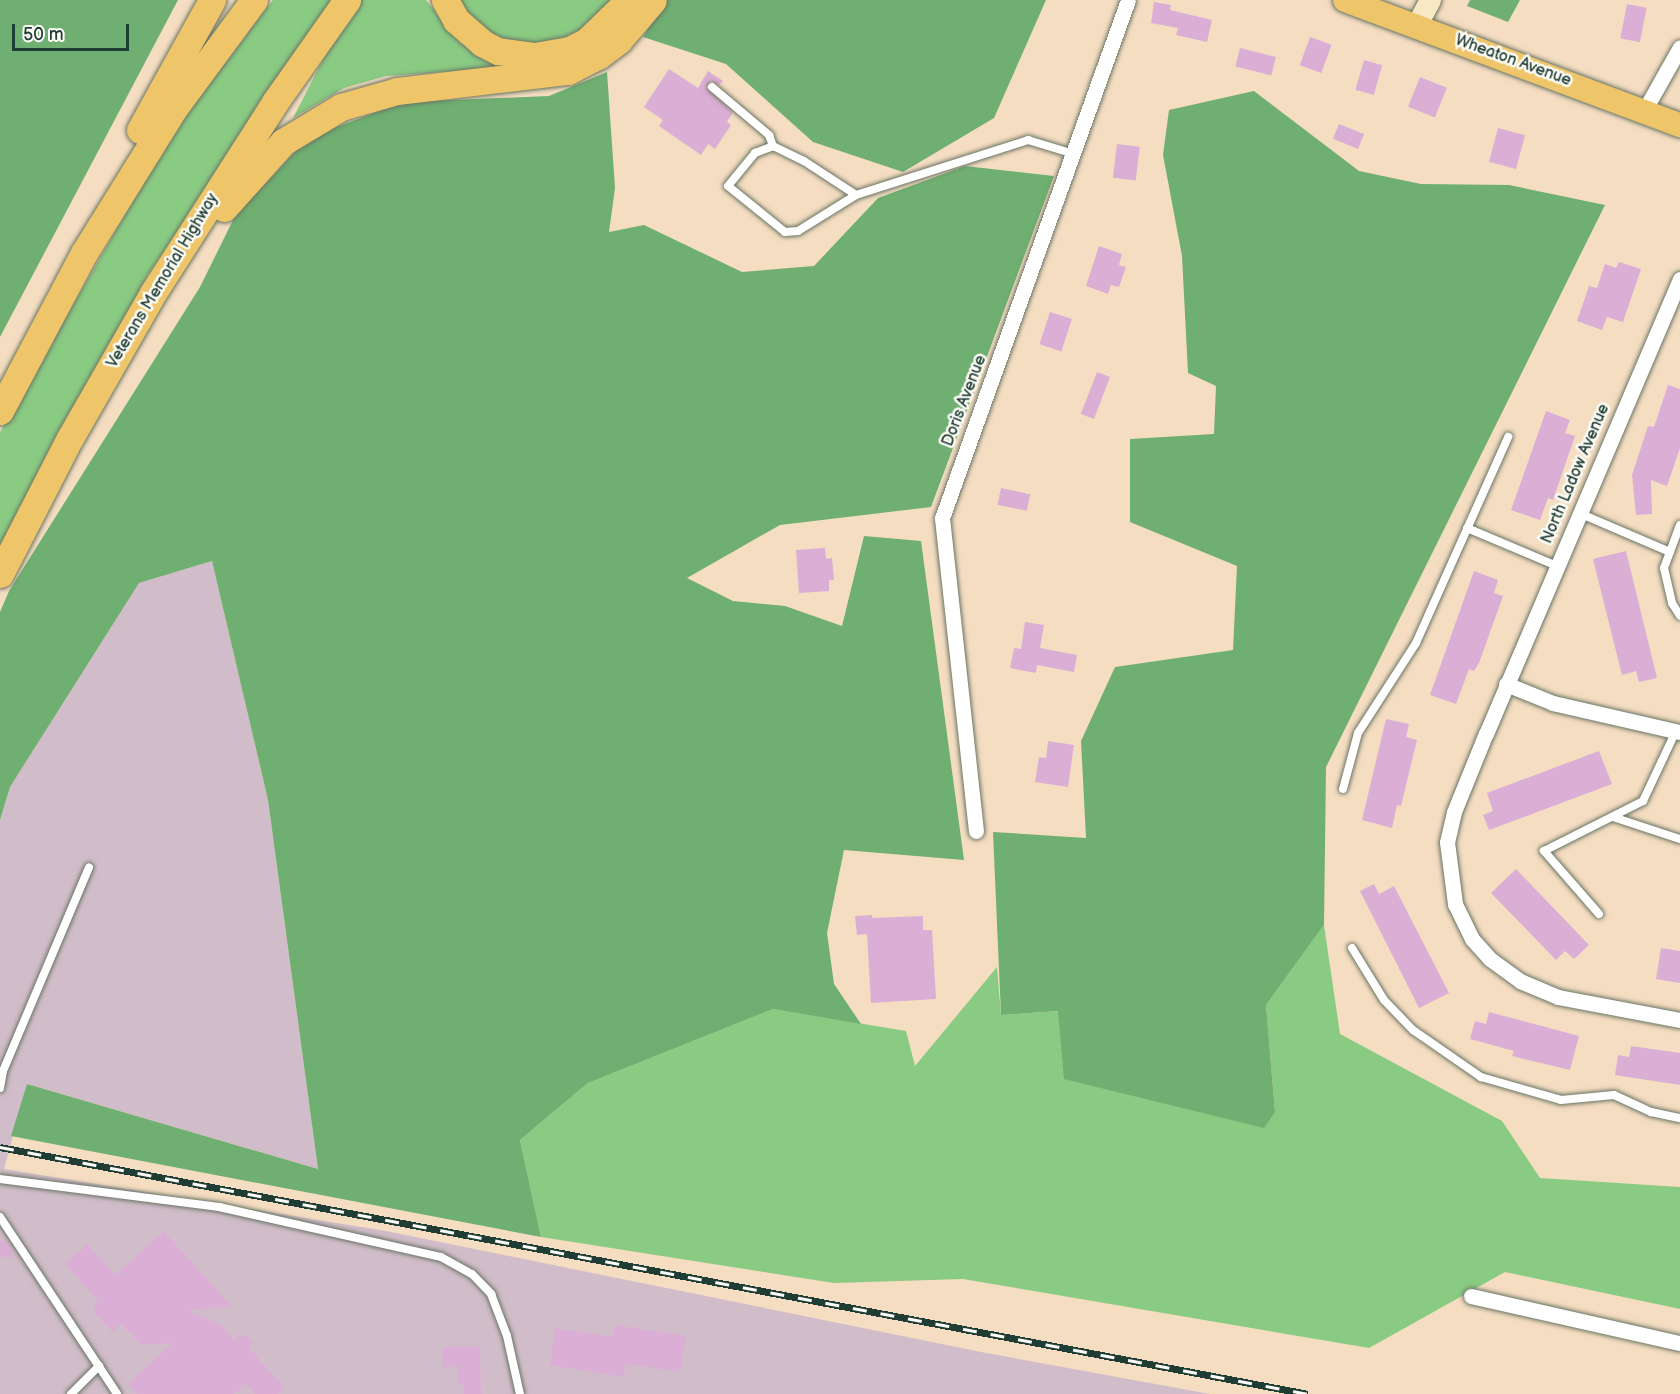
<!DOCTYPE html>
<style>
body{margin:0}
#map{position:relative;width:1680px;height:1394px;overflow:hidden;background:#f5ddc1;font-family:"Balsamiq Sans",sans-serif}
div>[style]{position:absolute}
.industrial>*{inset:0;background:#d1bdc9}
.green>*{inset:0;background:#8acb83}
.forest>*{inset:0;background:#6faf71}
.building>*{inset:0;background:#dbafd5;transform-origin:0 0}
.roads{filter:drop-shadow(0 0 2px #6a7565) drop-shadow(0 0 2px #6a7565)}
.lane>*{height:8px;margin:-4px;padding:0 4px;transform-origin:4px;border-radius:4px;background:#fff}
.street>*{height:15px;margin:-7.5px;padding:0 7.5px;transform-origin:7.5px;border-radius:7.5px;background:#fff}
.secondary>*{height:21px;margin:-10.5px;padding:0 10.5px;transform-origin:10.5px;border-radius:10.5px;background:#f8e8c3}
.primary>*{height:24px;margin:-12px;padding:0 12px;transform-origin:12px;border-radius:12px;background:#eec569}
.highway>*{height:27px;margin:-13.5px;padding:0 13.5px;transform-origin:13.5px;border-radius:13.5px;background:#eec569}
.rail>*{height:7px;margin-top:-3.5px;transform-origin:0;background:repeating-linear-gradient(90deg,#fdfcf7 0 14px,#1f3d34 0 28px);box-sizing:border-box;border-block:2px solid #1f3d34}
span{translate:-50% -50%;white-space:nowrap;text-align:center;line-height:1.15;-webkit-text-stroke:5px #fdfcf7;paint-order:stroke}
.street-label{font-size:16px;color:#1f3d34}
.scale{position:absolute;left:12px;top:24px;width:117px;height:27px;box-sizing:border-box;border:3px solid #1f3d34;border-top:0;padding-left:8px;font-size:18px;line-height:21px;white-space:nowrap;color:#1f3d34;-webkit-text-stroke:4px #fdfcf7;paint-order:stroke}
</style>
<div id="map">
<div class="industrial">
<div style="clip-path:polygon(212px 561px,268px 800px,318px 1169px,27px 1084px,4px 1169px,386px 1231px,981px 1352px,1210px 1394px,0 1394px,0 820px,10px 787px,139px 583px)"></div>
</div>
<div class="green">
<div style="clip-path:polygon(273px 0,336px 0,147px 276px,0 551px,0 432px,175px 128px)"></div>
<div style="clip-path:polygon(359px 0,426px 0,460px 43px,520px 66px,386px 76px,344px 88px,293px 118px,343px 21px)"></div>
<div style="clip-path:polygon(456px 0,615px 0,593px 24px,543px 47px,493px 39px,462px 12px)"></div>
<div style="clip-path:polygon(1324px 925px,1340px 1034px,1502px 1121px,1540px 1178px,1680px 1187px,1680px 1309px,1505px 1272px,1369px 1348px,963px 1279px,834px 1283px,541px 1237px,520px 1140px,588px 1083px,773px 1009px,906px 1031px,915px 1066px,997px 967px,1001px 1015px,1059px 1011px,1275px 1112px,1266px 1005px)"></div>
</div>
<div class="forest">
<div style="clip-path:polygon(0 0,178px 0,0 337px)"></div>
<div style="clip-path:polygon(666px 0,1046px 0,994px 118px,903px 172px,813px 142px,726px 64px,643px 37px)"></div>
<div style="clip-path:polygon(1470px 0,1520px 0,1508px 22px,1467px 6px)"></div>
<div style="clip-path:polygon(607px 72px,615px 188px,609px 232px,644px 225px,742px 272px,814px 266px,878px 198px,965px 166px,1054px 176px,931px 507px,780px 525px,687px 578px,733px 601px,785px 606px,842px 626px,864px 536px,921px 541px,964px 860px,844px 850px,827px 933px,834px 984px,861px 1024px,773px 1009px,588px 1083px,520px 1140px,541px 1237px,11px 1136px,27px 1084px,318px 1169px,268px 800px,212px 561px,139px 583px,10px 787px,0 820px,0 612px,9px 591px,200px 287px,235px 216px,309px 137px,404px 102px,549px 96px)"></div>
<div style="clip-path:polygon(1254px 91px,1359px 171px,1421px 184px,1509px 185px,1605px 205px,1326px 767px,1324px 925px,1266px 1005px,1275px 1112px,1264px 1128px,1064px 1079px,1058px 1011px,1001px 1015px,993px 832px,1086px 838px,1081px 741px,1115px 667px,1233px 650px,1237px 566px,1130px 522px,1130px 439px,1214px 434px,1216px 386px,1188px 373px,1182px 256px,1163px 155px,1169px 110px)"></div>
</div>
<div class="building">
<div style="clip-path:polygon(1154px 2px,1171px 5px,1170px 10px,1212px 20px,1207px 42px,1176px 35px,1178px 28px,1151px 23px)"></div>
<div style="left:1627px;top:4px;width:20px;height:35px;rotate:11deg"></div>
<div style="left:1310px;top:37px;width:23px;height:30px;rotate:20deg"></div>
<div style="left:1240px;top:48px;width:37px;height:19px;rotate:14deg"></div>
<div style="left:1364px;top:60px;width:19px;height:31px;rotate:16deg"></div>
<div style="clip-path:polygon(669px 69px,698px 88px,708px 71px,723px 81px,719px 85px,711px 81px,706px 87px,733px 112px,727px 122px,731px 125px,715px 149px,708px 144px,701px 155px,659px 126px,663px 120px,644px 107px)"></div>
<div style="left:1420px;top:77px;width:29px;height:32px;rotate:22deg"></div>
<div style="left:1339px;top:124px;width:27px;height:16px;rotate:22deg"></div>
<div style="left:1498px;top:128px;width:28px;height:35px;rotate:15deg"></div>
<div style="left:1117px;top:144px;width:23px;height:34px;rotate:7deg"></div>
<div style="clip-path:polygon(1099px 246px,1122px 254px,1119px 265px,1126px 267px,1119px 287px,1111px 285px,1108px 294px,1086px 286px)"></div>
<div style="clip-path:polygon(1619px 262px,1641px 269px,1623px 322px,1607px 317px,1602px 330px,1577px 321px,1589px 286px,1597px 288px,1605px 264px,1616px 268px)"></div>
<div style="left:1050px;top:312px;width:23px;height:34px;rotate:18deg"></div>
<div style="left:1097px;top:372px;width:14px;height:45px;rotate:21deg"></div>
<div style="clip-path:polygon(1668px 385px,1680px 389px,1680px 448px,1667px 486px,1651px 480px,1652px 514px,1636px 515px,1632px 475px,1648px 426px,1654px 427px)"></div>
<div style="clip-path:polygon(1546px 411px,1570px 420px,1565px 433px,1575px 436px,1553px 500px,1548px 498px,1540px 520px,1511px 510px)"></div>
<div style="left:1001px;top:488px;width:30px;height:17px;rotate:12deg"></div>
<div style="clip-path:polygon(825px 548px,826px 559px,832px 558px,834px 580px,829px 580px,829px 591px,799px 593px,796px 550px)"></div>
<div style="clip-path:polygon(1626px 551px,1657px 678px,1639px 682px,1636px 671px,1622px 675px,1593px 559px)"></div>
<div style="clip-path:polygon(1474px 571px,1498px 580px,1494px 593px,1503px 596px,1479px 663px,1474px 671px,1469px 669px,1456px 704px,1430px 695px)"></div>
<div style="clip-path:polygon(1025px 622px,1044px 625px,1040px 648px,1077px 655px,1074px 672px,1037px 665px,1036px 673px,1010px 668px,1014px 648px,1021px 649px)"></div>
<div style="clip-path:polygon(1386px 719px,1409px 724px,1406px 737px,1417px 740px,1401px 806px,1397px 805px,1392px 828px,1362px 820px)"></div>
<div style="clip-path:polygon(1048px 741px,1074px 745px,1068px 787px,1035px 782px,1039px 757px,1046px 758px)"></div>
<div style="clip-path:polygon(1599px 751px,1612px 784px,1489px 830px,1483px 815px,1493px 811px,1487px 793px)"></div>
<div style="clip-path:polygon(1516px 869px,1589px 945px,1574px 959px,1565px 951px,1556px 960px,1491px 893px)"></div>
<div style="clip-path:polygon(1374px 884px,1379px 894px,1394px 886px,1449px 993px,1419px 1008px,1360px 891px)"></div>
<div style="clip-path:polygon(872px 915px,872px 918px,923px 916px,923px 930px,932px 930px,936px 999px,871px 1003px,867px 934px,857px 935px,855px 916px)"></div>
<div style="clip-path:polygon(1661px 948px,1680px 951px,1680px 983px,1656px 979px)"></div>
<div style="clip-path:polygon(1489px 1012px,1579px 1036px,1570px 1070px,1512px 1056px,1514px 1051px,1470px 1039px,1475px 1021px,1486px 1024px)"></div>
<div style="clip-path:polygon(1631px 1046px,1680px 1053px,1680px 1085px,1615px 1075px,1618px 1055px,1629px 1057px)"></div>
<div style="clip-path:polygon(164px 1231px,231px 1306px,187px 1310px,221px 1325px,235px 1341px,239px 1333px,253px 1340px,249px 1348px,285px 1388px,278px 1394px,255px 1394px,245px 1384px,234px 1394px,137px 1394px,128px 1384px,173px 1343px,141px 1345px,121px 1324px,112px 1332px,93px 1312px,98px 1301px,65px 1264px,87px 1244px,115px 1275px)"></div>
<div style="clip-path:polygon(0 1241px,9px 1242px,13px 1257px,0 1257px)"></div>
<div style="clip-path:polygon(615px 1325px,686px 1336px,680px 1372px,626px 1364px,624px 1377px,550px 1365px,555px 1328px,613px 1337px)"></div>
<div style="clip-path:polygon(443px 1347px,480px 1347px,481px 1394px,464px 1394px,464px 1384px,457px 1384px,457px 1367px,443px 1367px)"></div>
</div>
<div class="roads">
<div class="lane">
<div style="left:712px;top:87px;width:75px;rotate:40.1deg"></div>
<div style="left:769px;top:135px;width:12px;rotate:70deg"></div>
<div style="left:856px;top:195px;width:68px;rotate:148.2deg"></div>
<div style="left:798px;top:231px;width:13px;rotate:176deg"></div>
<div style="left:785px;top:232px;width:73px;rotate:-141.1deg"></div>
<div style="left:728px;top:186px;width:43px;rotate:-50.7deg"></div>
<div style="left:755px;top:153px;width:19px;rotate:-21deg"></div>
<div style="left:773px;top:146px;width:34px;rotate:26deg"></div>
<div style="left:804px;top:161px;width:62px;rotate:33.2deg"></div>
<div style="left:856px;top:195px;width:181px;rotate:-17.7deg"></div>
<div style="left:1028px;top:140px;width:48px;rotate:16.9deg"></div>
<div style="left:1579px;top:513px;width:99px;rotate:23.2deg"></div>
<div style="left:1680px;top:525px;width:46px;rotate:110.4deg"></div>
<div style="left:1664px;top:568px;width:36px;rotate:77deg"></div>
<div style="left:1672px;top:603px;width:15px;rotate:58deg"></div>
<div style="left:1467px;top:528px;width:98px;rotate:22.9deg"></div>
<div style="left:1343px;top:789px;width:58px;rotate:-75deg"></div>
<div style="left:1358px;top:733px;width:107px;rotate:-57.2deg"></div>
<div style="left:1416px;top:643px;width:226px;rotate:-65.9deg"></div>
<div style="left:1613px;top:817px;width:71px;rotate:18.2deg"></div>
<div style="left:1599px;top:914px;width:84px;rotate:-131.1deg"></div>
<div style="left:1544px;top:851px;width:111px;rotate:-26.8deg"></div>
<div style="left:1643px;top:801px;width:77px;rotate:-64.8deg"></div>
<div style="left:1352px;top:948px;width:61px;rotate:58.4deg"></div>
<div style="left:1384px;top:1000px;width:42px;rotate:46deg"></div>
<div style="left:1413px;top:1030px;width:83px;rotate:34.7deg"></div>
<div style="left:1481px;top:1077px;width:83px;rotate:16deg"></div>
<div style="left:1561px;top:1100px;width:53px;rotate:-5.4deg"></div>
<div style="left:1614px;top:1095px;width:41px;rotate:24.7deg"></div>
<div style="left:1651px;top:1112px;width:30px;rotate:12deg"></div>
<div style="left:0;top:1088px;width:17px;rotate:-80deg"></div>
<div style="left:3px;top:1071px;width:221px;rotate:-67.1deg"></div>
<div style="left:0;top:1179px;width:221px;rotate:7.3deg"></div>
<div style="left:219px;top:1207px;width:228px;rotate:12.7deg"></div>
<div style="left:441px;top:1257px;width:35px;rotate:29deg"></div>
<div style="left:472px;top:1274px;width:28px;rotate:46deg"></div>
<div style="left:491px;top:1294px;width:45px;rotate:69.1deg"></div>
<div style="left:507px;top:1336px;width:59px;rotate:77.4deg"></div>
<div style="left:0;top:1217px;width:212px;rotate:56.5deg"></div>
<div style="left:71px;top:1394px;width:40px;rotate:-45deg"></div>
</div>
<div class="street">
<div style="left:1644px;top:111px;width:73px;rotate:-60.6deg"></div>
<div style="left:1680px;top:279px;width:494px;rotate:113.1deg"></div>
<div style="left:1486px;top:733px;width:85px;rotate:112.1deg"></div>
<div style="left:1454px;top:812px;width:31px;rotate:103deg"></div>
<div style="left:1447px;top:842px;width:63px;rotate:82.6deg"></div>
<div style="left:1455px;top:904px;width:39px;rotate:64deg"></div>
<div style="left:1472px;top:939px;width:27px;rotate:48deg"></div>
<div style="left:1490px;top:959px;width:37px;rotate:36deg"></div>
<div style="left:1520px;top:981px;width:41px;rotate:22.8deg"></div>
<div style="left:1558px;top:997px;width:124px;rotate:10.7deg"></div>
<div style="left:1506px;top:684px;width:51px;rotate:22deg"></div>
<div style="left:1553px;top:703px;width:130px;rotate:12.9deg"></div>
<div style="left:976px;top:831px;width:315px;rotate:-96.2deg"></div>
<div style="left:942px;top:518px;width:550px;rotate:-70.25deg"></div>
<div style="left:1471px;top:1296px;width:214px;rotate:12.7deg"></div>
</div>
<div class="secondary">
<div style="left:1416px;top:26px;width:30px;rotate:-62deg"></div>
</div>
<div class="primary">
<div style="left:1345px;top:0;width:358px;rotate:20.5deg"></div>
</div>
<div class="highway">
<div style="left:445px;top:0;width:23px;rotate:61deg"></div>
<div style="left:456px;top:20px;width:35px;rotate:41deg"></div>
<div style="left:482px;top:43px;width:18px;rotate:27deg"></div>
<div style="left:498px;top:51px;width:37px;rotate:8deg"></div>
<div style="left:535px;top:56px;width:36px;rotate:-10deg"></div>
<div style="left:570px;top:50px;width:19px;rotate:-28deg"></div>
<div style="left:587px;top:41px;width:59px;rotate:-44.3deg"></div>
<div style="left:140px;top:130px;width:149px;rotate:-61deg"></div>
<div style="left:224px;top:208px;width:89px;rotate:-48.2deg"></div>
<div style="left:283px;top:142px;width:68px;rotate:-31.1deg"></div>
<div style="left:341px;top:107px;width:58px;rotate:-15.9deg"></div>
<div style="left:397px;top:91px;width:172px;rotate:-6.7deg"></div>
<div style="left:568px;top:71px;width:34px;rotate:-27deg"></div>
<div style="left:598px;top:56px;width:26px;rotate:-37deg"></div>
<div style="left:619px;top:40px;width:52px;rotate:-49.6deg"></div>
<div style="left:0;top:411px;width:179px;rotate:-62deg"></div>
<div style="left:84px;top:253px;width:172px;rotate:-58.1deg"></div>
<div style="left:175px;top:107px;width:133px;rotate:-53.6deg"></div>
<div style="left:0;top:574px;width:153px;rotate:-62.8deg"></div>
<div style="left:70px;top:438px;width:167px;rotate:-60.2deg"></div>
<div style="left:153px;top:293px;width:227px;rotate:-57.4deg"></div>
<div style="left:275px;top:102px;width:125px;rotate:-54.8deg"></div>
</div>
</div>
<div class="rail">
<div style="left:0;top:1147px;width:1331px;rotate:10.69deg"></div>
</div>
<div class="street-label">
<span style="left:1513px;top:61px;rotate:20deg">Wheaton Avenue</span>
<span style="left:163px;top:281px;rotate:-59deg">Veterans Memorial Highway</span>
<span style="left:965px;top:401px;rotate:-69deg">Doris Avenue</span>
<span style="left:1576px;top:474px;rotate:-67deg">North Ladow Avenue</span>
</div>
<div class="scale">50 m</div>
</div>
